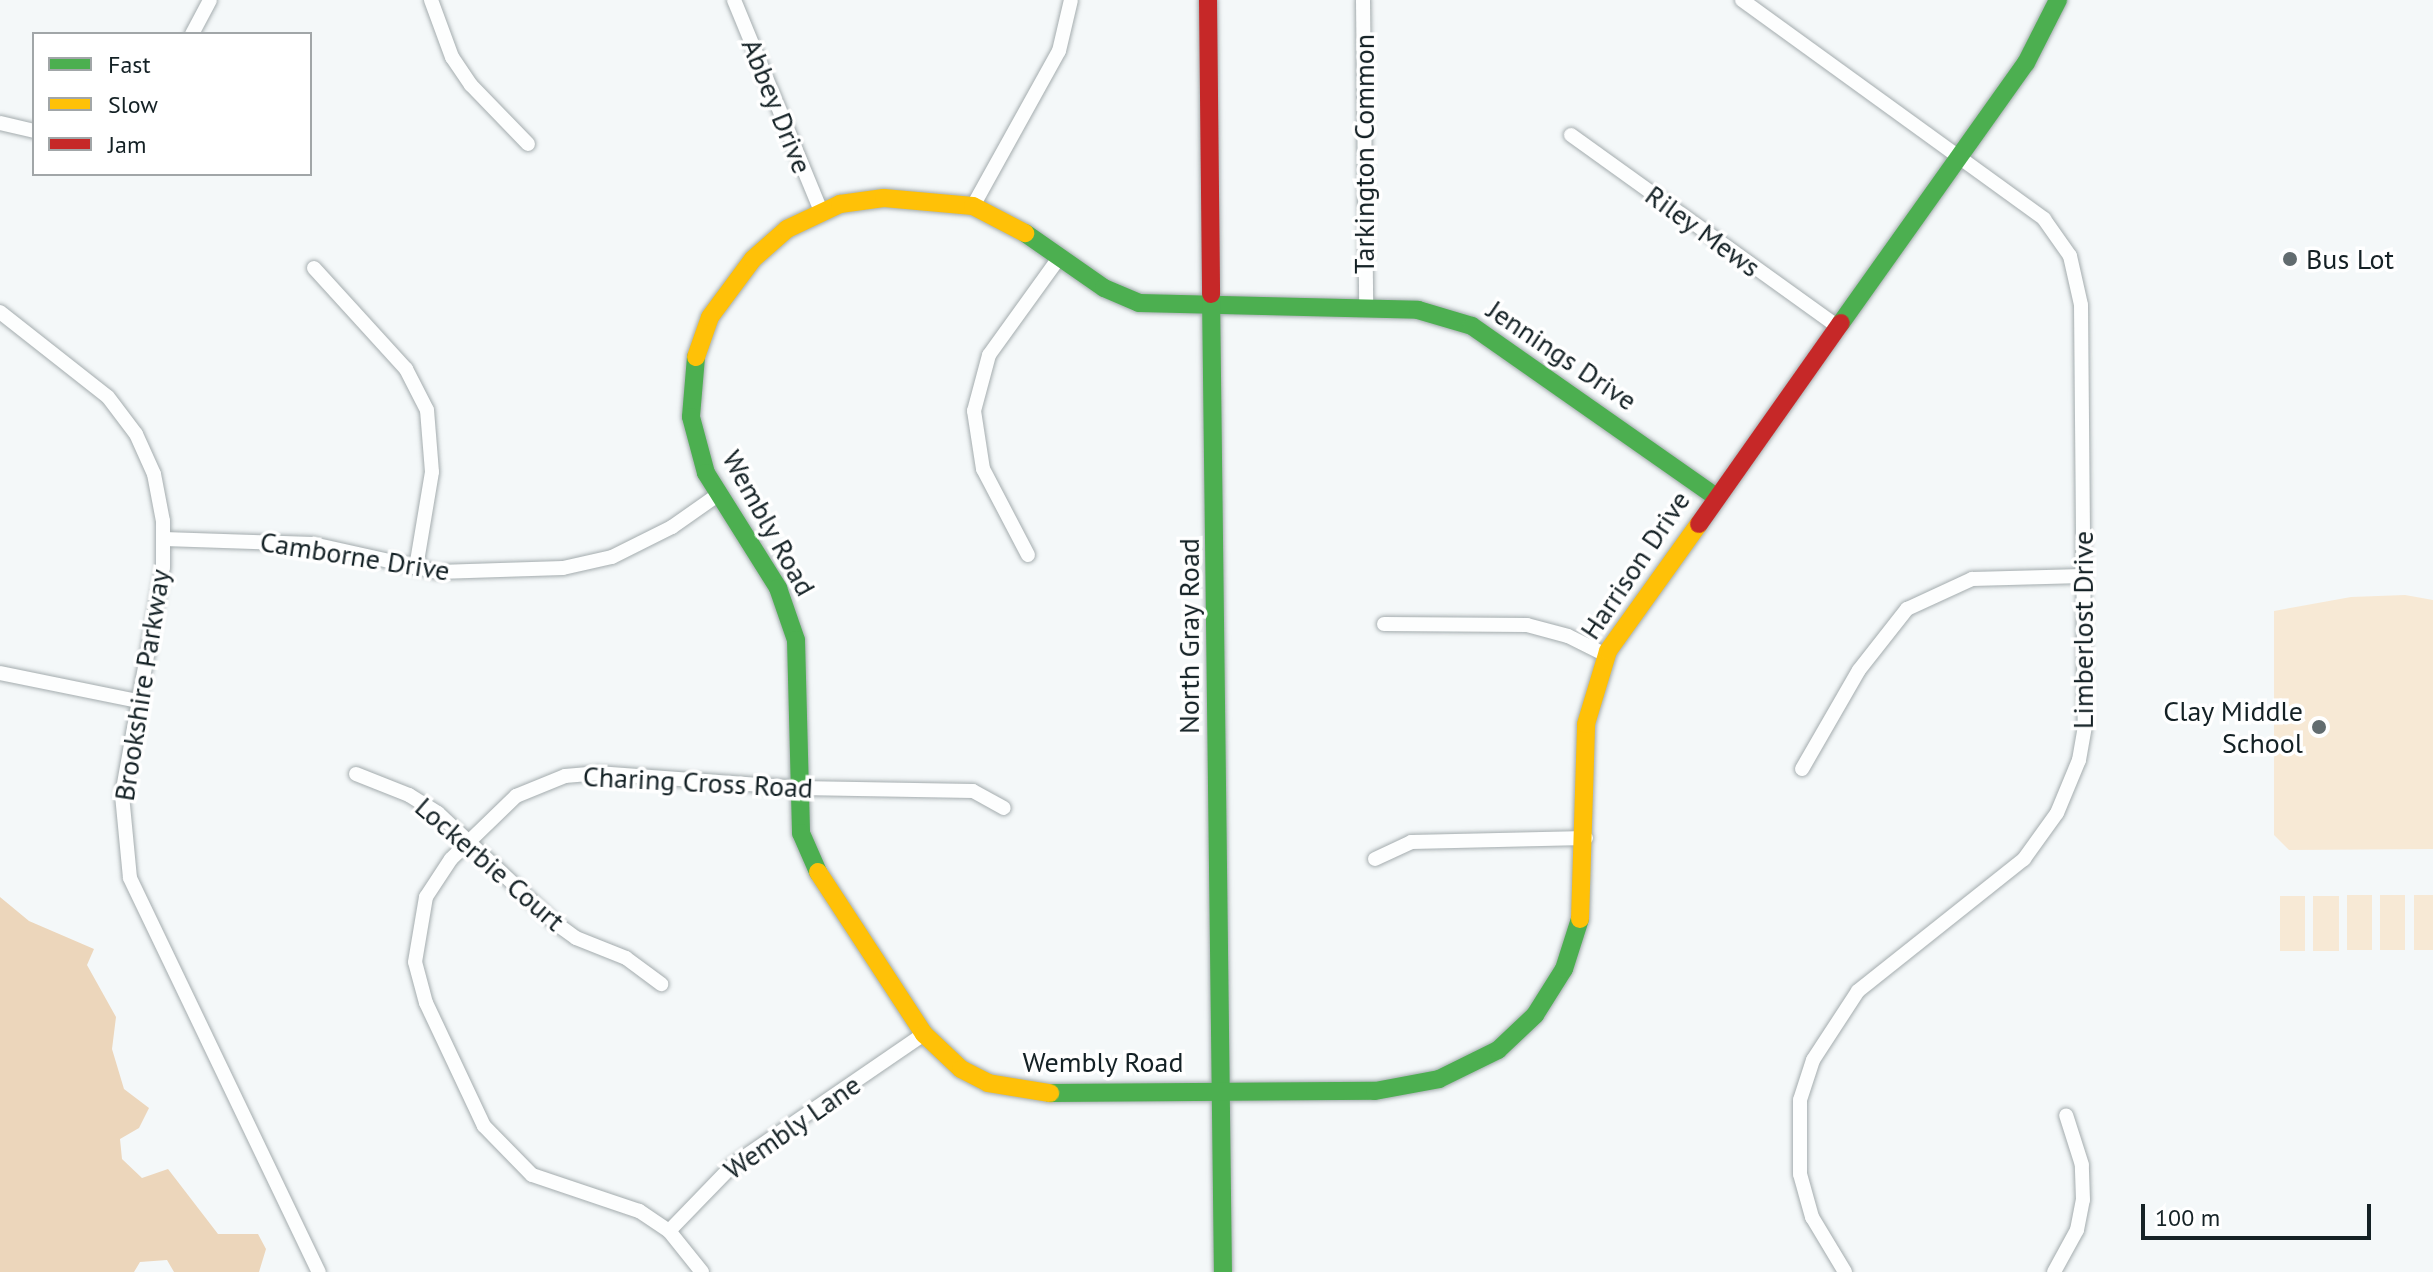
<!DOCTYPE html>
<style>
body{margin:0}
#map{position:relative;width:2433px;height:1272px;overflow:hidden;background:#f4f8f9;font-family:"PT Sans",sans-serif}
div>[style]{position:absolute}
.green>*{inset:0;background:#f7e9d5;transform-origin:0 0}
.forest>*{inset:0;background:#ecd6bb}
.roads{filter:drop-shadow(0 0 2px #a4acae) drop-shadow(0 0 2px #a4acae)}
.street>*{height:14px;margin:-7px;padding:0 7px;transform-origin:7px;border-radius:7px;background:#fdfefe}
.fast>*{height:18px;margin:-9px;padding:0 9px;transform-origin:9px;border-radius:9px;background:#4caf50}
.slow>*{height:18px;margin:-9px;padding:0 9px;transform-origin:9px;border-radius:9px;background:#ffc107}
.jam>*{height:18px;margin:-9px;padding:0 9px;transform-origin:9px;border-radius:9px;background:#c62828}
.dots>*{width:22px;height:22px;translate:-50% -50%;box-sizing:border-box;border:4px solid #fff;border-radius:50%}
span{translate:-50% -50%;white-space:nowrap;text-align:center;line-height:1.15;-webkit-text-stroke:7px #fff;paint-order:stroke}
.street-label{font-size:28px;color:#142125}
.poi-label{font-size:28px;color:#142125}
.left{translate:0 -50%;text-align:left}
.right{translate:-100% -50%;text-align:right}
.legend{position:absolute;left:32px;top:32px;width:280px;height:144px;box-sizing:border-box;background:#fff;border:2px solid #a1a6a8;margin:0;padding:10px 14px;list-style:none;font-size:24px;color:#142125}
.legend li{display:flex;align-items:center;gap:16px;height:40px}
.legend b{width:40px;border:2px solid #a1a6a8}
.scale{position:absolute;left:2141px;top:1204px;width:230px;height:36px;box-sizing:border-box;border:4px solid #142125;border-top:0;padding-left:10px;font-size:24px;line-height:28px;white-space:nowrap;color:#142125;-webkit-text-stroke:6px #fff;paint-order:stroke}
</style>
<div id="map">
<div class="green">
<div style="clip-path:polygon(2405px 595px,2433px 600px,2433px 849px,2289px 850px,2274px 835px,2274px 611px,2351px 597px)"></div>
<div style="left:2372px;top:895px;width:55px;height:25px;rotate:90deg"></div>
<div style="left:2380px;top:895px;width:25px;height:55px"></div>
<div style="left:2414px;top:895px;width:19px;height:55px"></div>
<div style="left:2280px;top:896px;width:25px;height:55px"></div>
<div style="left:2313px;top:896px;width:26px;height:55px"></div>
</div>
<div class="forest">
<div style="clip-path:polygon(0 897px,29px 921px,94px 949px,87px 965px,116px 1017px,112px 1049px,124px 1089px,149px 1108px,139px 1128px,120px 1139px,122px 1159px,142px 1178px,168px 1169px,218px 1234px,258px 1234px,266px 1249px,259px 1272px,174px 1272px,167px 1260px,140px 1262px,134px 1272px,0 1272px)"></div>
</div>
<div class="roads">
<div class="street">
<div style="left:431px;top:0;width:61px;rotate:69.8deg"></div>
<div style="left:452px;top:57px;width:34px;rotate:56deg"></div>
<div style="left:471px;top:85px;width:82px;rotate:46deg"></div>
<div style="left:734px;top:0;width:228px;rotate:67.6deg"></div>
<div style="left:1363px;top:0;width:309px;rotate:89.4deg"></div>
<div style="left:1742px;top:0;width:373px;rotate:35.9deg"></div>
<div style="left:2044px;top:219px;width:45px;rotate:54.9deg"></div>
<div style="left:2070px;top:256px;width:50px;rotate:77.3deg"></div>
<div style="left:2081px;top:305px;width:421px;rotate:89.5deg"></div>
<div style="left:2085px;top:726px;width:35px;rotate:100deg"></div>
<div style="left:2079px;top:760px;width:57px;rotate:112.5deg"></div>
<div style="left:2057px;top:813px;width:57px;rotate:125.7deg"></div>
<div style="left:2024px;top:859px;width:212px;rotate:141.5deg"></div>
<div style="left:1858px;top:991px;width:82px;rotate:123.1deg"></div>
<div style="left:1813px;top:1060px;width:42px;rotate:108deg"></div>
<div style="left:1800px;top:1100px;width:74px;rotate:90deg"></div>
<div style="left:1800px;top:1174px;width:45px;rotate:74.4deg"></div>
<div style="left:1812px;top:1217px;width:64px;rotate:59deg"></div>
<div style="left:192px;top:34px;width:38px;rotate:-62deg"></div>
<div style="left:0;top:123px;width:35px;rotate:13deg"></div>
<div style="left:1571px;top:135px;width:327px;rotate:35.7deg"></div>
<div style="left:973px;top:206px;width:177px;rotate:-61deg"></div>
<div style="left:1059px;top:51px;width:52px;rotate:-76.8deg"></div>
<div style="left:314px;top:268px;width:137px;rotate:47.7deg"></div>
<div style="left:406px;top:369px;width:46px;rotate:62.9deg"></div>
<div style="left:427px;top:410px;width:62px;rotate:85.4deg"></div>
<div style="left:432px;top:472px;width:97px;rotate:99.5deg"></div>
<div style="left:0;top:312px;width:137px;rotate:38.2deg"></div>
<div style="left:108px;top:397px;width:46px;rotate:52.9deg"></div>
<div style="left:136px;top:434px;width:44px;rotate:65.8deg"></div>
<div style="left:154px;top:474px;width:48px;rotate:79.2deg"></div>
<div style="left:163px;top:521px;width:46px;rotate:90deg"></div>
<div style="left:163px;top:567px;width:232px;rotate:100.2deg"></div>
<div style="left:122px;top:795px;width:83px;rotate:84.5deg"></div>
<div style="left:130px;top:878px;width:437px;rotate:64.4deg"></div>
<div style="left:164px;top:539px;width:149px;rotate:1.9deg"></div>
<div style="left:313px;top:544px;width:128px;rotate:12.6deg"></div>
<div style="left:438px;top:572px;width:125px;rotate:-1.8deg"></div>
<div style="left:563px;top:568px;width:50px;rotate:-12.7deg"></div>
<div style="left:612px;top:557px;width:67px;rotate:-26.6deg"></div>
<div style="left:672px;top:527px;width:57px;rotate:-35.1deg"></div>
<div style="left:1028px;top:555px;width:97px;rotate:-117.6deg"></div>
<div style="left:983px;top:469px;width:59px;rotate:-98.8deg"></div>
<div style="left:974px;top:411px;width:58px;rotate:-75deg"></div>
<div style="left:989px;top:355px;width:120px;rotate:-54.2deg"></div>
<div style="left:1384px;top:624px;width:143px;rotate:0.4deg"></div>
<div style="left:1527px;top:625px;width:42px;rotate:15deg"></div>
<div style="left:1568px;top:636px;width:42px;rotate:26.6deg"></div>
<div style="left:0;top:673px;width:141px;rotate:11.5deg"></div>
<div style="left:1802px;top:769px;width:114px;rotate:-60.1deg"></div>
<div style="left:1859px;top:670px;width:78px;rotate:-51.8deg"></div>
<div style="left:1907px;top:609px;width:72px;rotate:-24.8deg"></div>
<div style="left:1972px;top:579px;width:111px;rotate:-1.5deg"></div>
<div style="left:356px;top:774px;width:57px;rotate:21.6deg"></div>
<div style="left:409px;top:795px;width:34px;rotate:32deg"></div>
<div style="left:438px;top:813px;width:159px;rotate:43.2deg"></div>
<div style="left:554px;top:922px;width:27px;rotate:36deg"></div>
<div style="left:576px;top:938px;width:54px;rotate:21.8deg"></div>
<div style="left:626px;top:958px;width:44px;rotate:36.6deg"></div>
<div style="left:1375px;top:859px;width:40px;rotate:-25deg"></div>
<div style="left:1411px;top:842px;width:175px;rotate:-1.3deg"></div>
<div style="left:669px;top:1231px;width:93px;rotate:-45.9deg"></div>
<div style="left:734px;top:1164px;width:230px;rotate:-34.4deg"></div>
<div style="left:702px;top:1272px;width:53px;rotate:-128.8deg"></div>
<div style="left:669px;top:1231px;width:36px;rotate:-146deg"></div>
<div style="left:639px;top:1211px;width:113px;rotate:-161.4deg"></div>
<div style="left:532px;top:1175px;width:69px;rotate:-134.4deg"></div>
<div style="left:484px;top:1126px;width:136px;rotate:-115.2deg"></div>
<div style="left:426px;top:1003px;width:42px;rotate:-105deg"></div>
<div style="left:415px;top:962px;width:66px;rotate:-80.4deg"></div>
<div style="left:426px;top:897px;width:45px;rotate:-56.7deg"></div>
<div style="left:451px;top:859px;width:91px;rotate:-44.1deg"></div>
<div style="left:516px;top:796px;width:53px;rotate:-22.2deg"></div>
<div style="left:565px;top:776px;width:32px;rotate:-5deg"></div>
<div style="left:597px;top:773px;width:203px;rotate:4.2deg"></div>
<div style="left:799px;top:788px;width:174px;rotate:1deg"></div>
<div style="left:973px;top:791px;width:35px;rotate:29deg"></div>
<div style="left:2054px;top:1272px;width:48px;rotate:-61.3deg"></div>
<div style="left:2077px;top:1230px;width:31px;rotate:-79deg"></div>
<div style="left:2083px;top:1200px;width:35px;rotate:-92deg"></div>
<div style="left:2082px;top:1165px;width:52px;rotate:-107.7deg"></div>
</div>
<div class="fast">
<div style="left:1025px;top:233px;width:96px;rotate:34.8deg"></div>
<div style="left:1104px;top:288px;width:38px;rotate:23deg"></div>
<div style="left:1139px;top:303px;width:279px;rotate:1.4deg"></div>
<div style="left:1418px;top:310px;width:56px;rotate:16.5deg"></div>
<div style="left:1472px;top:326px;width:298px;rotate:35deg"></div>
<div style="left:1211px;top:294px;width:978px;rotate:89.3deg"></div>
<div style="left:1841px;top:323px;width:319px;rotate:-54.6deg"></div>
<div style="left:2026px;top:63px;width:71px;rotate:-63.1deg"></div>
<div style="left:696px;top:357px;width:60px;rotate:94.8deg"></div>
<div style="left:691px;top:417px;width:58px;rotate:75deg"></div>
<div style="left:706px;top:473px;width:136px;rotate:57.9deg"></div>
<div style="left:778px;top:588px;width:55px;rotate:70.9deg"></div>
<div style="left:796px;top:640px;width:193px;rotate:88.5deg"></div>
<div style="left:801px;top:833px;width:43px;rotate:66.4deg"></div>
<div style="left:1050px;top:1093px;width:325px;rotate:-0.4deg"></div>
<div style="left:1375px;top:1091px;width:65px;rotate:-10.6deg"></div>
<div style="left:1439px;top:1079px;width:66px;rotate:-26.2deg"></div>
<div style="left:1498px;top:1050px;width:51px;rotate:-43.4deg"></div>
<div style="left:1535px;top:1015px;width:54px;rotate:-57.8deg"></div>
<div style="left:1564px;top:969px;width:52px;rotate:-72.3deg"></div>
</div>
<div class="slow">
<div style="left:696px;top:357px;width:42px;rotate:-70.7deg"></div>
<div style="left:710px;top:317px;width:72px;rotate:-53.4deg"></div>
<div style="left:753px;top:259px;width:45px;rotate:-41.4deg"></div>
<div style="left:787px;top:229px;width:59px;rotate:-25.3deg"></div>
<div style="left:840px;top:204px;width:44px;rotate:-7.8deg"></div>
<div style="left:884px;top:198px;width:89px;rotate:5.1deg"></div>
<div style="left:973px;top:206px;width:59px;rotate:27.4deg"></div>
<div style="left:818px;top:872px;width:194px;rotate:56.8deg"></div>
<div style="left:924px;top:1034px;width:51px;rotate:43.4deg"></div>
<div style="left:961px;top:1069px;width:30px;rotate:27deg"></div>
<div style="left:988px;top:1083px;width:63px;rotate:9.2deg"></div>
<div style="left:1580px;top:919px;width:195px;rotate:-88.2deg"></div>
<div style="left:1586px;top:724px;width:76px;rotate:-73.2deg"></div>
<div style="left:1608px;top:651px;width:156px;rotate:-54.4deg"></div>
</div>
<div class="jam">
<div style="left:1208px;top:0;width:294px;rotate:89.4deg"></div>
<div style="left:1699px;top:524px;width:246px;rotate:-54.8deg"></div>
</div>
</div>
<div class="dots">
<div style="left:2290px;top:259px;background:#626c6f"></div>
<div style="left:2319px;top:727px;background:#626c6f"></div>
</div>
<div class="street-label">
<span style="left:777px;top:106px;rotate:68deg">Abbey Drive</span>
<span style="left:1364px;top:154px;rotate:-90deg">Tarkington Common</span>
<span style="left:1703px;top:231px;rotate:36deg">Riley Mews</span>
<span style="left:1562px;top:355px;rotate:34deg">Jennings Drive</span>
<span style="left:769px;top:523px;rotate:61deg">Wembly Road</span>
<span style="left:355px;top:556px;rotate:9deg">Camborne Drive</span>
<span style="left:1635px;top:565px;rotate:-56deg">Harrison Drive</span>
<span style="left:2083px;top:630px;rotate:-90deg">Limberlost Drive</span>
<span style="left:1189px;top:636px;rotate:-90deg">North Gray Road</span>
<span style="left:142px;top:685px;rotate:-81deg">Brookshire Parkway</span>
<span style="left:698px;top:782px;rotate:3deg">Charing Cross Road</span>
<span style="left:490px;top:864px;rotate:41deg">Lockerbie Court</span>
<span style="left:1103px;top:1062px">Wembly Road</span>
<span style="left:792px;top:1127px;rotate:-35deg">Wembly Lane</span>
</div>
<div class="poi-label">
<span class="left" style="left:2306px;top:259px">Bus Lot</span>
<span class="right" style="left:2303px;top:727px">Clay Middle<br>School</span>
</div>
<ul class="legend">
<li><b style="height:10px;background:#4caf50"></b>Fast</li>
<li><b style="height:10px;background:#ffc107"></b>Slow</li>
<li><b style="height:10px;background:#c62828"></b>Jam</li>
</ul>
<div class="scale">100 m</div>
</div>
